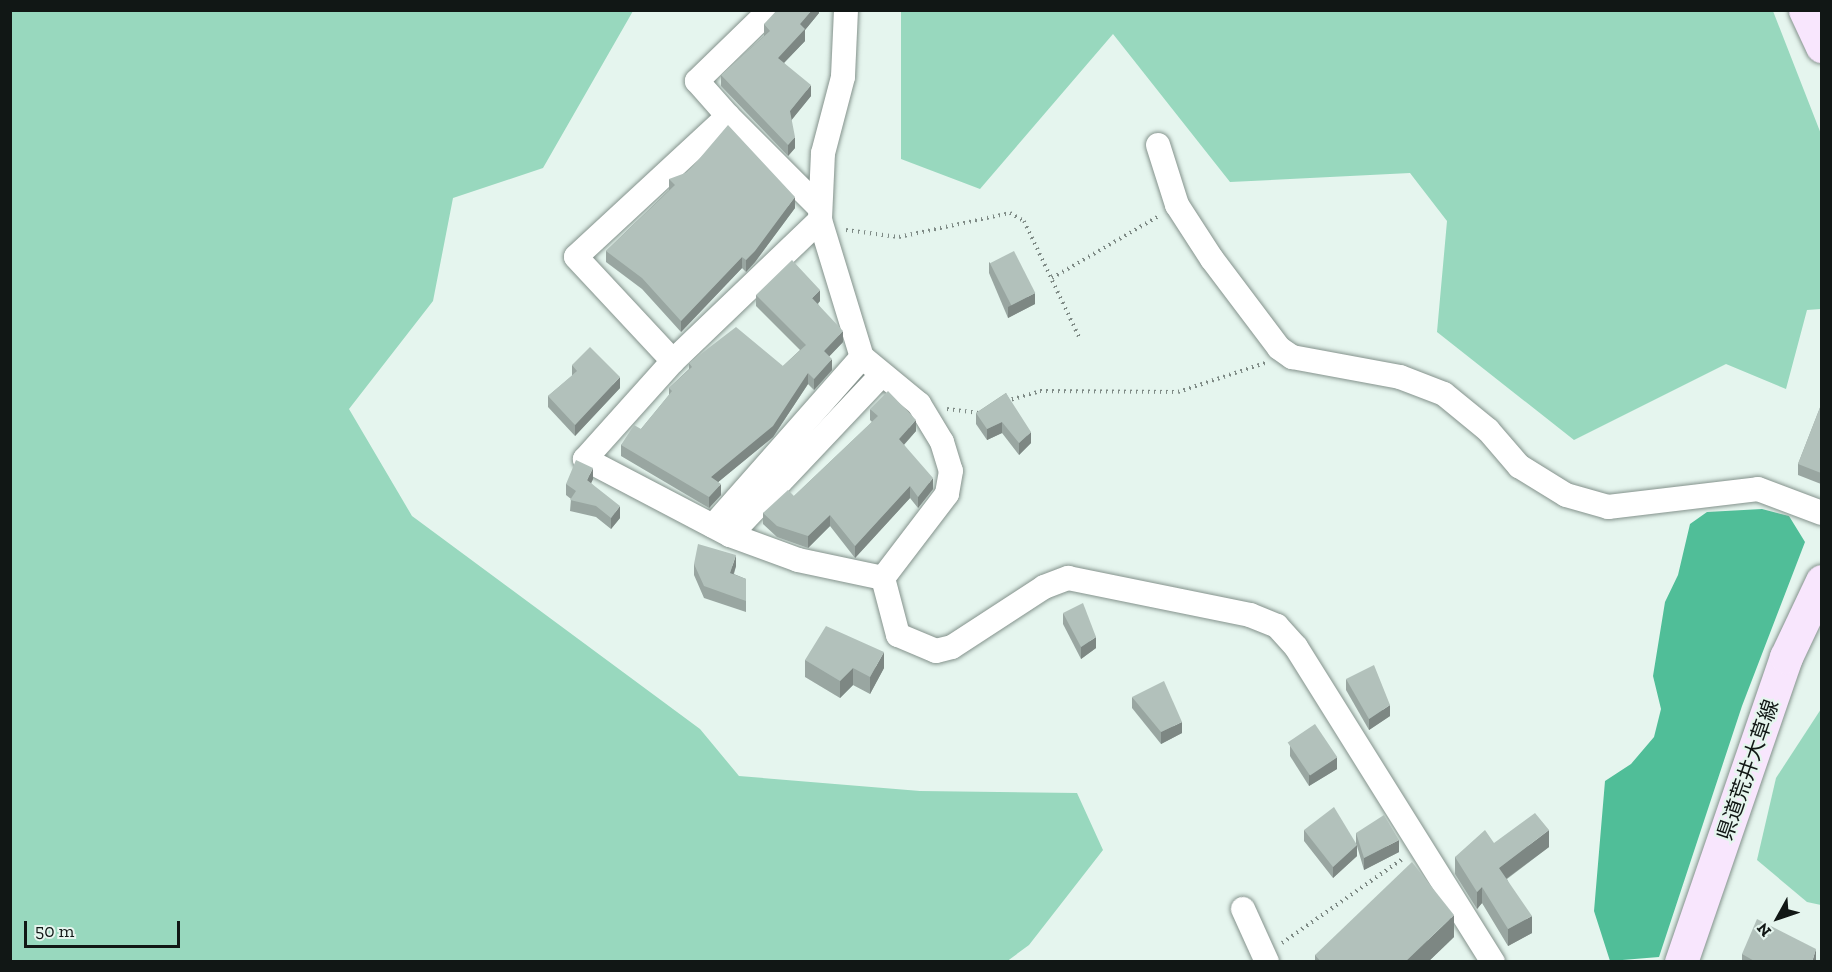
<!DOCTYPE html>
<meta charset="utf-8">
<style>
body{margin:0}
#map{position:relative;width:1832px;height:972px;overflow:hidden;background:#e5f5ee;font-family:"Zilla Slab","Noto Sans JP",serif}
div>[style]{position:absolute}
.green>*{inset:0;background:#98d8be}
.water>*{inset:0;background:#50be98}
.path>*{height:4px;margin-top:-2px;transform-origin:0;background:repeating-linear-gradient(90deg,#7f8b86 0 1.5px,transparent 0 6px)}
.roads{filter:drop-shadow(0 0 2px #84928c) drop-shadow(0 0 2px #84928c)}
.minor>*{height:24px;margin:-12px;padding:0 12px;transform-origin:12px;border-radius:12px;background:#fff}
.secondary>*{height:33px;margin:-16.5px;padding:0 16.5px;transform-origin:16.5px;border-radius:16.5px;background:#f8e6fd}
.wall>*{inset:0;background:#99a6a1}
.shaded-wall>*{inset:0;background:#7d8783}
.building>*{inset:0;background:#b2c1bb;transform-origin:0 0}
span{translate:-50% -50%;white-space:nowrap;text-align:center;line-height:1.15;-webkit-text-stroke:4.5px #e5f5ee;paint-order:stroke}
.street-label{font-size:21px;color:#111715}
.frame{position:absolute;inset:0;border:12px solid #111715;pointer-events:none}
.north{position:absolute;left:1748px;top:888px;width:60px;height:60px;-webkit-text-stroke:4px #e5f5ee;paint-order:stroke;rotate:230deg;font-size:16px;font-weight:700;line-height:24px;text-align:center;color:#111715}
.north::after{content:'';display:block;margin:auto;width:21px;height:27px;background:#111715;clip-path:polygon(50% 0,100% 100%,50% 72%,0 100%)}
.scale{position:absolute;left:24px;top:921px;width:156px;height:27px;box-sizing:border-box;border:3px solid #111715;border-top:0;padding-left:8px;font-size:18px;line-height:21px;white-space:nowrap;color:#111715;-webkit-text-stroke:4px #e5f5ee;paint-order:stroke}
</style>
<div id="map">
<div class="green">
<div style="clip-path:polygon(10px 11px,633px 11px,543px 168px,453px 198px,433px 301px,349px 409px,412px 516px,700px 729px,739px 776px,920px 791px,1077px 793px,1103px 850px,1029px 945px,1006px 962px,11px 961px)"></div>
<div style="clip-path:polygon(901px 11px,1773px 11px,1821px 134px,1821px 309px,1807px 310px,1786px 389px,1726px 364px,1574px 440px,1437px 332px,1447px 221px,1410px 173px,1230px 182px,1113px 34px,980px 189px,901px 159px)"></div>
<div style="clip-path:polygon(1821px 709px,1821px 905px,1807px 902px,1757px 860px,1776px 778px)"></div>
</div>
<div class="water">
<div style="clip-path:polygon(1762px 509px,1789px 516px,1805px 542px,1742px 706px,1659px 957px,1610px 961px,1594px 911px,1605px 781px,1631px 764px,1654px 737px,1661px 709px,1653px 676px,1665px 602px,1678px 575px,1690px 524px,1707px 512px)"></div>
</div>
<div class="path">
<div style="left:846px;top:230px;width:53px;rotate:7.5deg"></div>
<div style="left:899px;top:237px;width:114px;rotate:-12.2deg"></div>
<div style="left:1010px;top:213px;width:16px;rotate:30deg"></div>
<div style="left:1024px;top:221px;width:131px;rotate:64.6deg"></div>
<div style="left:1052px;top:278px;width:124px;rotate:-30.1deg"></div>
<div style="left:1006px;top:401px;width:35px;rotate:-16deg"></div>
<div style="left:1040px;top:391px;width:138px;rotate:0.4deg"></div>
<div style="left:1178px;top:392px;width:92px;rotate:-18.4deg"></div>
<div style="left:947px;top:409px;width:34px;rotate:7deg"></div>
<div style="left:1282px;top:943px;width:149px;rotate:-34.9deg"></div>
</div>
<div class="roads">
<div class="minor">
<div style="left:770px;top:10px;width:102px;rotate:135.8deg"></div>
<div style="left:697px;top:81px;width:47px;rotate:48.5deg"></div>
<div style="left:728px;top:116px;width:207px;rotate:137.2deg"></div>
<div style="left:576px;top:257px;width:142px;rotate:47deg"></div>
<div style="left:673px;top:361px;width:132px;rotate:131.9deg"></div>
<div style="left:585px;top:459px;width:164px;rotate:27.7deg"></div>
<div style="left:730px;top:535px;width:72px;rotate:20.2deg"></div>
<div style="left:798px;top:560px;width:87px;rotate:12deg"></div>
<div style="left:846px;top:10px;width:67px;rotate:92.6deg"></div>
<div style="left:843px;top:77px;width:79px;rotate:104.7deg"></div>
<div style="left:823px;top:153px;width:67px;rotate:92.6deg"></div>
<div style="left:820px;top:220px;width:143px;rotate:73deg"></div>
<div style="left:862px;top:357px;width:74px;rotate:39.5deg"></div>
<div style="left:919px;top:404px;width:44px;rotate:58.8deg"></div>
<div style="left:942px;top:442px;width:30px;rotate:73deg"></div>
<div style="left:951px;top:471px;width:23px;rotate:100deg"></div>
<div style="left:947px;top:494px;width:106px;rotate:127.3deg"></div>
<div style="left:728px;top:116px;width:130px;rotate:45deg"></div>
<div style="left:1158px;top:145px;width:63px;rotate:72.4deg"></div>
<div style="left:1177px;top:205px;width:64px;rotate:57.1deg"></div>
<div style="left:1212px;top:259px;width:111px;rotate:53deg"></div>
<div style="left:1279px;top:348px;width:16px;rotate:35deg"></div>
<div style="left:1292px;top:357px;width:110px;rotate:10.5deg"></div>
<div style="left:1400px;top:377px;width:47px;rotate:21.1deg"></div>
<div style="left:1444px;top:394px;width:57px;rotate:39.3deg"></div>
<div style="left:1488px;top:430px;width:48px;rotate:49.3deg"></div>
<div style="left:1519px;top:466px;width:55px;rotate:31.7deg"></div>
<div style="left:1566px;top:495px;width:44px;rotate:15.9deg"></div>
<div style="left:1608px;top:507px;width:151px;rotate:-6.8deg"></div>
<div style="left:1758px;top:489px;width:68px;rotate:20.6deg"></div>
<div style="left:673px;top:361px;width:204px;rotate:-43.8deg"></div>
<div style="left:713px;top:526px;width:225px;rotate:-48.6deg"></div>
<div style="left:730px;top:535px;width:221px;rotate:-46.6deg"></div>
<div style="left:883px;top:578px;width:59px;rotate:75.3deg"></div>
<div style="left:898px;top:635px;width:41px;rotate:22.8deg"></div>
<div style="left:936px;top:651px;width:16px;rotate:-14deg"></div>
<div style="left:952px;top:647px;width:110px;rotate:-33.1deg"></div>
<div style="left:1044px;top:587px;width:26px;rotate:-21deg"></div>
<div style="left:1068px;top:578px;width:186px;rotate:11.5deg"></div>
<div style="left:1250px;top:615px;width:29px;rotate:22deg"></div>
<div style="left:1277px;top:626px;width:28px;rotate:48deg"></div>
<div style="left:1296px;top:647px;width:372px;rotate:58deg"></div>
<div style="left:1243px;top:909px;width:58px;rotate:65.6deg"></div>
</div>
<div class="secondary">
<div style="left:1805px;top:10px;width:40px;rotate:65deg"></div>
<div style="left:1681px;top:962px;width:323px;rotate:-71deg"></div>
<div style="left:1786px;top:657px;width:84px;rotate:-64.7deg"></div>
</div>
</div>
<div class="wall">
<div style="clip-path:polygon(819px 10px,819px 13px,805px 30px,805px 41px,784px 63px,811px 96px,791px 120px,795px 148px,788px 156px,721px 86px,721px 75px,764px 36px,764px 24px)"></div>
<div style="clip-path:polygon(669px 179px,795px 208px,755px 262px,746px 272px,742px 268px,681px 332px,642px 289px,606px 262px,606px 251px,669px 190px)"></div>
<div style="clip-path:polygon(989px 262px,1035px 304px,1008px 318px,989px 273px)"></div>
<div style="clip-path:polygon(756px 295px,820px 301px,818px 304px,843px 342px,829px 356px,832px 370px,814px 390px,808px 384px,773px 437px,718px 482px,721px 495px,709px 508px,621px 456px,621px 445px,641px 429px,669px 395px,669px 388px,689px 369px,689px 363px,783px 366px,800px 350px,756px 306px)"></div>
<div style="clip-path:polygon(572px 365px,620px 388px,575px 436px,548px 407px,548px 396px,572px 376px)"></div>
<div style="clip-path:polygon(1006px 393px,1031px 443px,1019px 455px,1002px 433px,987px 440px,976px 424px,976px 413px)"></div>
<div style="clip-path:polygon(1821px 405px,1821px 484px,1798px 475px,1798px 464px)"></div>
<div style="clip-path:polygon(870px 409px,916px 431px,904px 445px,933px 489px,918px 508px,910px 498px,855px 558px,830px 526px,808px 548px,777px 537px,763px 524px,763px 513px,794px 496px,872px 422px,870px 420px)"></div>
<div style="clip-path:polygon(593px 479px,591px 483px,620px 518px,611px 529px,596px 517px,570px 511px,571px 499px,566px 495px,566px 484px)"></div>
<div style="clip-path:polygon(694px 564px,736px 566px,734px 574px,746px 579px,746px 612px,704px 598px,694px 575px)"></div>
<div style="clip-path:polygon(1063px 613px,1096px 648px,1081px 659px,1063px 624px)"></div>
<div style="clip-path:polygon(805px 660px,884px 668px,870px 694px,853px 685px,840px 698px,805px 677px)"></div>
<div style="clip-path:polygon(1346px 679px,1390px 716px,1369px 730px,1346px 690px)"></div>
<div style="clip-path:polygon(1132px 697px,1182px 733px,1161px 744px,1132px 708px)"></div>
<div style="clip-path:polygon(1290px 745px,1337px 769px,1309px 786px,1290px 756px)"></div>
<div style="clip-path:polygon(1304px 830px,1356px 844px,1356px 833px,1399px 852px,1364px 870px,1357px 846px,1357px 856px,1333px 878px,1304px 841px)"></div>
<div style="clip-path:polygon(1494px 843px,1549px 847px,1507px 879px,1532px 933px,1508px 946px,1482px 903px,1477px 909px,1455px 874px,1455px 857px)"></div>
<div style="clip-path:polygon(1454px 937px,1428px 962px,1315px 962px,1315px 955px)"></div>
<div style="clip-path:polygon(1742px 954px,1816px 962px,1742px 962px)"></div>
</div>
<div class="shaded-wall">
<div style="clip-path:polygon(812px 10px,819px 10px,819px 13px,805px 30px,805px 41px,778px 69px,778px 58px,800px 24px)"></div>
<div style="clip-path:polygon(811px 85px,811px 96px,790px 122px,790px 111px)"></div>
<div style="clip-path:polygon(795px 137px,795px 148px,788px 156px,788px 145px)"></div>
<div style="clip-path:polygon(795px 197px,795px 208px,755px 262px,746px 272px,746px 260px)"></div>
<div style="clip-path:polygon(742px 257px,742px 268px,681px 332px,681px 321px)"></div>
<div style="clip-path:polygon(820px 290px,820px 301px,812px 309px,812px 298px)"></div>
<div style="clip-path:polygon(1035px 293px,1035px 304px,1008px 318px,1008px 307px)"></div>
<div style="clip-path:polygon(843px 331px,843px 342px,824px 362px,824px 351px)"></div>
<div style="clip-path:polygon(832px 359px,832px 370px,814px 390px,814px 379px)"></div>
<div style="clip-path:polygon(808px 373px,808px 384px,773px 437px,711px 488px,711px 477px)"></div>
<div style="clip-path:polygon(620px 377px,620px 388px,575px 436px,575px 425px)"></div>
<div style="clip-path:polygon(916px 420px,916px 431px,899px 450px,899px 439px)"></div>
<div style="clip-path:polygon(1002px 422px,1002px 433px,987px 440px,987px 429px)"></div>
<div style="clip-path:polygon(1031px 432px,1031px 443px,1019px 455px,1019px 443px)"></div>
<div style="clip-path:polygon(593px 468px,593px 479px,587px 492px,587px 480px)"></div>
<div style="clip-path:polygon(933px 478px,933px 489px,918px 508px,918px 497px)"></div>
<div style="clip-path:polygon(721px 484px,721px 495px,709px 508px,709px 497px)"></div>
<div style="clip-path:polygon(910px 486px,910px 498px,855px 558px,855px 546px)"></div>
<div style="clip-path:polygon(620px 506px,620px 518px,611px 529px,611px 518px)"></div>
<div style="clip-path:polygon(830px 515px,830px 526px,808px 548px,808px 536px)"></div>
<div style="clip-path:polygon(736px 555px,736px 566px,730px 584px,730px 573px)"></div>
<div style="clip-path:polygon(1096px 637px,1096px 648px,1081px 659px,1081px 647px)"></div>
<div style="clip-path:polygon(884px 652px,884px 668px,870px 694px,870px 677px)"></div>
<div style="clip-path:polygon(853px 668px,853px 685px,840px 698px,840px 681px)"></div>
<div style="clip-path:polygon(1390px 705px,1390px 716px,1369px 730px,1369px 719px)"></div>
<div style="clip-path:polygon(1182px 722px,1182px 733px,1161px 744px,1161px 732px)"></div>
<div style="clip-path:polygon(1337px 757px,1337px 769px,1309px 786px,1309px 775px)"></div>
<div style="clip-path:polygon(1549px 830px,1549px 847px,1499px 884px,1499px 868px)"></div>
<div style="clip-path:polygon(1399px 840px,1399px 852px,1364px 870px,1364px 858px)"></div>
<div style="clip-path:polygon(1357px 845px,1357px 856px,1333px 878px,1333px 867px)"></div>
<div style="clip-path:polygon(1482px 887px,1482px 903px,1477px 909px,1477px 892px)"></div>
<div style="clip-path:polygon(1454px 915px,1454px 937px,1428px 962px,1405px 962px)"></div>
<div style="clip-path:polygon(1532px 916px,1532px 933px,1508px 946px,1508px 929px)"></div>
<div style="clip-path:polygon(1816px 949px,1816px 962px,1812px 962px)"></div>
</div>
<div class="building">
<div style="clip-path:polygon(777px 10px,812px 10px,800px 24px,805px 29px,778px 58px,811px 85px,790px 111px,795px 137px,788px 145px,721px 75px,770px 31px,764px 24px)"></div>
<div style="clip-path:polygon(728px 125px,795px 197px,755px 251px,746px 260px,742px 257px,681px 321px,642px 278px,606px 251px,675px 185px,669px 179px,688px 172px)"></div>
<div style="left:1014px;top:251px;width:47px;height:27px;rotate:63deg"></div>
<div style="clip-path:polygon(792px 260px,820px 290px,812px 298px,843px 331px,824px 351px,832px 359px,814px 379px,808px 373px,773px 426px,711px 477px,721px 484px,709px 497px,621px 445px,634px 425px,641px 429px,672px 391px,669px 388px,692px 367px,689px 363px,736px 327px,783px 366px,806px 345px,756px 295px)"></div>
<div style="clip-path:polygon(590px 347px,620px 377px,575px 425px,548px 396px,577px 371px,572px 365px)"></div>
<div style="clip-path:polygon(888px 391px,916px 420px,899px 439px,933px 478px,918px 497px,910px 486px,855px 546px,830px 515px,808px 536px,777px 526px,763px 513px,788px 490px,794px 496px,878px 416px,870px 409px)"></div>
<div style="clip-path:polygon(1006px 393px,1031px 432px,1019px 443px,1002px 422px,987px 429px,976px 413px)"></div>
<div style="clip-path:polygon(1821px 405px,1821px 473px,1798px 464px)"></div>
<div style="clip-path:polygon(576px 460px,593px 468px,587px 480px,620px 506px,611px 518px,596px 506px,570px 500px,576px 491px,566px 484px)"></div>
<div style="clip-path:polygon(698px 544px,736px 555px,730px 573px,746px 579px,746px 601px,704px 586px,694px 564px)"></div>
<div style="clip-path:polygon(1083px 603px,1096px 637px,1081px 647px,1063px 613px)"></div>
<div style="clip-path:polygon(826px 626px,884px 652px,870px 677px,853px 668px,840px 681px,805px 660px)"></div>
<div style="clip-path:polygon(1374px 665px,1390px 705px,1369px 719px,1346px 679px)"></div>
<div style="clip-path:polygon(1164px 681px,1182px 722px,1161px 732px,1132px 697px)"></div>
<div style="left:1315px;top:724px;width:40px;height:33px;rotate:56deg"></div>
<div style="clip-path:polygon(1334px 807px,1357px 845px,1333px 867px,1304px 830px)"></div>
<div style="clip-path:polygon(1535px 813px,1549px 830px,1499px 868px,1532px 916px,1508px 929px,1482px 887px,1477px 892px,1455px 857px,1485px 830px,1494px 843px)"></div>
<div style="clip-path:polygon(1384px 815px,1399px 840px,1364px 858px,1356px 833px)"></div>
<div style="clip-path:polygon(1412px 862px,1454px 915px,1405px 962px,1321px 962px,1315px 955px)"></div>
<div style="clip-path:polygon(1757px 919px,1816px 949px,1812px 962px,1756px 962px,1742px 954px)"></div>
</div>
<div class="street-label">
<span style="left:1748px;top:770px;rotate:-71deg">県道荒井大草線</span>
</div>
<div class="frame"></div>
<div class="north">N</div>
<div class="scale">50 m</div>
</div>
